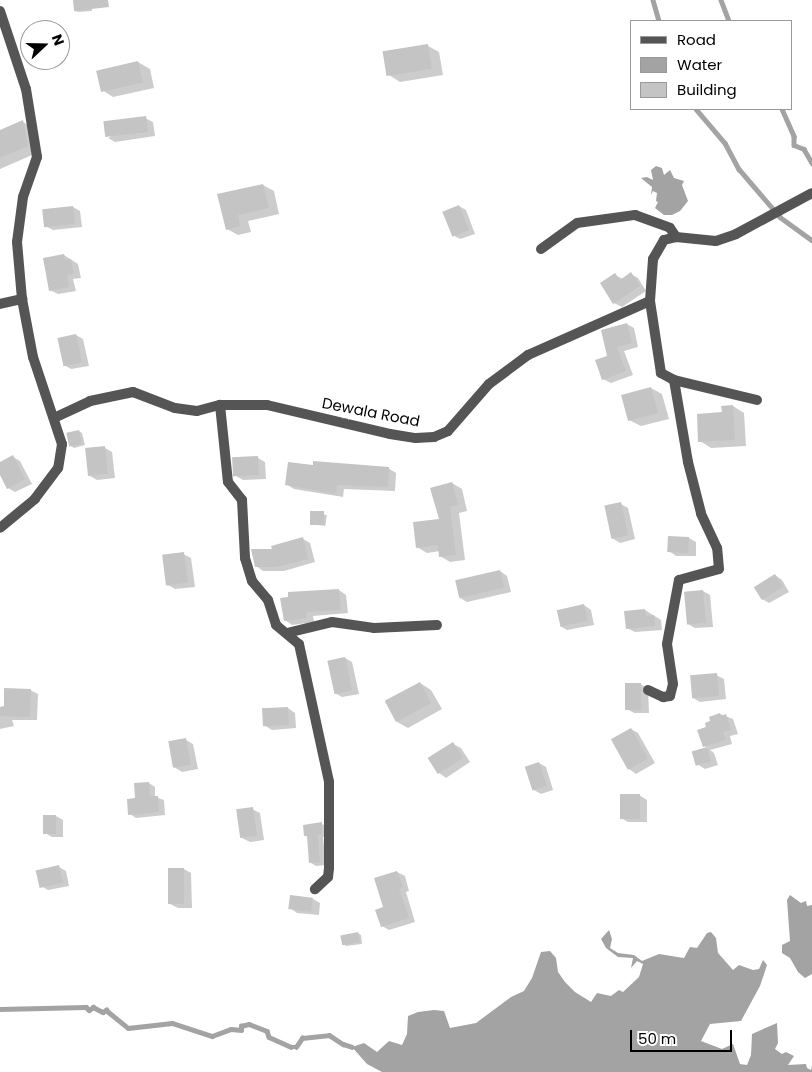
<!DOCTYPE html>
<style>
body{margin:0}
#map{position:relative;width:812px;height:1072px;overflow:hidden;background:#fff;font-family:Poppins,sans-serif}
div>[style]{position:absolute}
.water>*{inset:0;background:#a3a3a3}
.shadow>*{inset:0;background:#0003;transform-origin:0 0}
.stream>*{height:4.5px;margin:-2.25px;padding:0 2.25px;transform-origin:2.25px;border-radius:2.25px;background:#a3a3a3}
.building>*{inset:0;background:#c4c4c4;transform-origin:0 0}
.minor>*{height:10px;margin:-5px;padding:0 5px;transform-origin:5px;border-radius:5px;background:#555}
span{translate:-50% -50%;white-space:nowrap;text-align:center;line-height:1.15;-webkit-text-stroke:4.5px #fff;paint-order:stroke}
.street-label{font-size:15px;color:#000}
.legend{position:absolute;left:630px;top:20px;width:162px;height:90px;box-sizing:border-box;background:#fff;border:1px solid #999;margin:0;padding:6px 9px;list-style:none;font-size:15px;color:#000}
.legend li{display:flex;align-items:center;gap:10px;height:25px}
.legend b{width:25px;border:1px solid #999}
.north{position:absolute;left:20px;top:20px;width:50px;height:50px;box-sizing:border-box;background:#fff;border:1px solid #999;border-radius:50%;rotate:69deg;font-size:14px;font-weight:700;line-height:20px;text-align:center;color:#000}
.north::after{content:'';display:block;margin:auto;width:18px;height:22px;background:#000;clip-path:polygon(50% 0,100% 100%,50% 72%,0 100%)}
.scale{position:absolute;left:630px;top:1030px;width:102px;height:22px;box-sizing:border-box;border:2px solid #000;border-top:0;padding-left:6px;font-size:15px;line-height:18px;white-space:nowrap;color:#000;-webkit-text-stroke:4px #fff;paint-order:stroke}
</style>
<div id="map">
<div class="water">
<div style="clip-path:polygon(656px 166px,662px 168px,664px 175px,670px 170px,674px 178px,684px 181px,682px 185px,688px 201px,680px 211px,672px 215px,664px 215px,655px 208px,658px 202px,656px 201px,657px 193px,653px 191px,651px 195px,652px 187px,641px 178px,647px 177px,653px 180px,651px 170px)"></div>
<div style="clip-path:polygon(790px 895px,801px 903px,806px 901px,807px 906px,812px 905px,812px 974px,805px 978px,798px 972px,790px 958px,782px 953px,782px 945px,790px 941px,787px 900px)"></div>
<div style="clip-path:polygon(609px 930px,612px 939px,610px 948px,618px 953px,634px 955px,642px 961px,659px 954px,684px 958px,690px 947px,697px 948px,707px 933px,711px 932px,716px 938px,718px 953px,733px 970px,739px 965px,753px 970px,759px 969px,763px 960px,767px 965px,760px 986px,741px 1021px,710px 1024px,701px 1041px,722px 1049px,733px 1044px,740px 1064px,747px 1065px,751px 1055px,752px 1034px,777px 1023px,778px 1043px,775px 1049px,782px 1054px,786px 1052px,794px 1056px,788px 1065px,806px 1064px,807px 1068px,811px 1070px,812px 1066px,812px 1072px,382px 1072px,367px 1064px,352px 1047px,364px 1043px,377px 1052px,389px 1041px,402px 1045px,407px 1034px,408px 1016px,418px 1012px,434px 1010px,444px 1011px,450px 1028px,476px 1023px,511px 997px,524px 991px,532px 978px,541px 952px,550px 951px,556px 958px,558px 972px,565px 982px,575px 992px,591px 1002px,597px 993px,611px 996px,619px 990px,623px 992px,639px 977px,643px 964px,637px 961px,631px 968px,633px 958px,618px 957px,606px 948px,601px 939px)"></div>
</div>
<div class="shadow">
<div style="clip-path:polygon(74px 0,91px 0,92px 11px,78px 12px,75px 11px)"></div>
<div style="clip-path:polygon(428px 46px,439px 52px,443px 75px,400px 82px,389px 75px)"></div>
<div style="clip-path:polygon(138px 62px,150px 69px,154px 88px,113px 97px,102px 90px)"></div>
<div style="clip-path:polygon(145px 118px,153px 122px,155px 136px,115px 142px,108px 138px)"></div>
<div style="clip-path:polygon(23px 122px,34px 128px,39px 152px,0 169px,0 131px)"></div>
<div style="clip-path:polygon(263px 185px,274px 191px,279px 214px,248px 221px,251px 232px,238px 235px,227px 229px,219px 195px)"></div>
<div style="clip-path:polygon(459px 206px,466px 210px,475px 234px,460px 239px,453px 235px)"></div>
<div style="clip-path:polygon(73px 207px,80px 211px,82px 227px,53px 230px,45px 226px)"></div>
<div style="clip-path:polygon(64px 255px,78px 264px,81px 278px,73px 279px,76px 291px,58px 294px,50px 290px)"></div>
<div style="clip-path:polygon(631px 274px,638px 278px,646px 291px,622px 307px,614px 303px,615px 275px,623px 279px)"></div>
<div style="clip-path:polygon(627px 324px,634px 328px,638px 347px,624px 351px,633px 375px,611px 383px,603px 379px,608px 357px)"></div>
<div style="clip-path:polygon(76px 335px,83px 339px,89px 366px,71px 369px,64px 365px)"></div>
<div style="clip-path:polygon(651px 388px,662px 394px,669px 419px,641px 426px,629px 420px)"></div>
<div style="clip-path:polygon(733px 406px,744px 413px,746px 446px,711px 448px,700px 441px)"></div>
<div style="clip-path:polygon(79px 431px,82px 433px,85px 445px,74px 448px,71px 446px)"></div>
<div style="clip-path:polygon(105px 448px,112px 452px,115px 478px,97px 480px,90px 476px)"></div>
<div style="clip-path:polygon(13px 457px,20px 461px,32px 484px,15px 492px,8px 488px,0 472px,0 464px)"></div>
<div style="clip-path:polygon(258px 458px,265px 462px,266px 479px,243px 480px,236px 476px)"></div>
<div style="clip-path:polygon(314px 466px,388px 468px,396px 473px,395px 491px,344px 489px,343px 497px,294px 489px,286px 484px)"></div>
<div style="clip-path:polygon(452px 483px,462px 489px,467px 511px,459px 513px,465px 560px,450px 562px,440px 556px,440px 551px,427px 553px,417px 547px,440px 520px)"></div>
<div style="clip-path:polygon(621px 504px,628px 508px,635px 539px,620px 543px,612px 538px)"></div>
<div style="left:312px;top:513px;width:15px;height:11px;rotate:8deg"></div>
<div style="clip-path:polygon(689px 538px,696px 542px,696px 556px,676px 556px,669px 551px)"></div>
<div style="clip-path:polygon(303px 539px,310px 543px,315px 562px,284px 571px,263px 571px,256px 566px,274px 550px)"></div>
<div style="clip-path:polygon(183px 554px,191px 558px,195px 587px,175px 589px,168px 585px)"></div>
<div style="clip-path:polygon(500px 571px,507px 576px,511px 592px,467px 602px,460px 598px)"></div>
<div style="clip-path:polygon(775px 575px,782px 580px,789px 592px,769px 603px,762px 599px)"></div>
<div style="clip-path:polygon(339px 590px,346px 595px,348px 613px,313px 616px,314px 622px,292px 625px,285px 620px)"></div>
<div style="clip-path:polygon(703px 591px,710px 595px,713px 627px,695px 628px,688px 624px,685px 593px)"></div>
<div style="clip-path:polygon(584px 605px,591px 610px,594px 625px,567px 630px,560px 626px)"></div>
<div style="clip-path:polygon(645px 610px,661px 620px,662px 630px,635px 632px,627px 628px,626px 612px)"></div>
<div style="clip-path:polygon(345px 658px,352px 662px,359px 694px,342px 697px,335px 693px)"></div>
<div style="clip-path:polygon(716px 675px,724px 679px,726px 699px,700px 702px,693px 698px)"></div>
<div style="clip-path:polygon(420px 683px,431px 690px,442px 709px,408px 728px,397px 722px)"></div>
<div style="clip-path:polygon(640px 684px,648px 688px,649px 713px,634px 713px,627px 709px)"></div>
<div style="clip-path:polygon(30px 690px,38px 694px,37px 720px,12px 720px,14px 726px,0 729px,0 708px,5px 707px)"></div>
<div style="clip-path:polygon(288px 708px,295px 713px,296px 728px,272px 730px,264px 725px)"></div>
<div style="clip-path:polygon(720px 714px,733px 719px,738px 734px,730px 736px,732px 744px,710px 750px,714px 753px,718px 765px,705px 769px,697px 764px,694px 752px,708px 748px,704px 746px,708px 728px)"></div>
<div style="clip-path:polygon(631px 729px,638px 733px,655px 763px,636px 774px,629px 769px)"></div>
<div style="clip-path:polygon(186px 740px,193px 744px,198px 769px,182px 772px,174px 767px)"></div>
<div style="clip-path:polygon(453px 744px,461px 748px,470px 762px,446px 778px,439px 773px)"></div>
<div style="clip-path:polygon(539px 763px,546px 767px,553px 790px,541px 794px,534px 790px)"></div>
<div style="clip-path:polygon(149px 783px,155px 787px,155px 797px,164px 800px,165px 815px,136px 818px,130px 814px,136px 799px)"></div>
<div style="clip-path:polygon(639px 795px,647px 800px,647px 822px,628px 822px,621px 818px)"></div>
<div style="clip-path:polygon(252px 809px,260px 813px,264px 840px,250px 842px,242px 838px)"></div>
<div style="clip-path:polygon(56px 816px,63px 820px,63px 837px,52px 837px,45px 833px)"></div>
<div style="clip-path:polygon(322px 824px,328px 827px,328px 837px,323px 837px,326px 865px,316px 866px,311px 863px,308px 837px,306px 836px)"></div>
<div style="clip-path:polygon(59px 867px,66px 871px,69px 886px,48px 890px,41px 886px)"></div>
<div style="clip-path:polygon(184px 869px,191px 873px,192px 908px,178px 908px,170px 904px)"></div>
<div style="clip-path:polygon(397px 872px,405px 876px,409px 891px,406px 892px,415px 922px,389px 930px,382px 926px,384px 908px)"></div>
<div style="clip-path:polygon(313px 899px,320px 903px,319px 915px,297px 913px,290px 908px)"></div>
<div style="clip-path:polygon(358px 933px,361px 935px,362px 944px,346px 946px,343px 944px)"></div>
</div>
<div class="stream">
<div style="left:653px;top:0;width:22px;rotate:74deg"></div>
<div style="left:721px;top:0;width:22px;rotate:69deg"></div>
<div style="left:696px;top:109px;width:45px;rotate:49.5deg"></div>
<div style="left:725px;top:143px;width:30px;rotate:62deg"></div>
<div style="left:739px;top:169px;width:63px;rotate:49.5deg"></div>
<div style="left:780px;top:217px;width:39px;rotate:36deg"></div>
<div style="left:782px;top:109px;width:30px;rotate:66deg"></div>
<div style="left:794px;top:136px;width:9px;rotate:90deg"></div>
<div style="left:794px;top:145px;width:11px;rotate:22deg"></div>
<div style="left:804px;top:149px;width:16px;rotate:60deg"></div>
<div style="left:0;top:1009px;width:86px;rotate:-1.3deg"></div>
<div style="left:86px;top:1007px;width:4px;rotate:45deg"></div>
<div style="left:89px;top:1010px;width:5px;rotate:-37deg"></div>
<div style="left:93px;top:1007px;width:11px;rotate:27deg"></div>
<div style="left:103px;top:1012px;width:4px;rotate:-34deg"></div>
<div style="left:106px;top:1010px;width:28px;rotate:39deg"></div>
<div style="left:128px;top:1028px;width:44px;rotate:-6.5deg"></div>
<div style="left:172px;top:1023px;width:42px;rotate:18deg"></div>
<div style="left:212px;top:1036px;width:20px;rotate:-20deg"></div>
<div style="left:231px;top:1029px;width:10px;rotate:6deg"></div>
<div style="left:241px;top:1030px;width:4px;rotate:-90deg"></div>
<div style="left:241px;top:1026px;width:8px;rotate:-14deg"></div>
<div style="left:249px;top:1024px;width:19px;rotate:21deg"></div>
<div style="left:267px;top:1031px;width:6px;rotate:72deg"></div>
<div style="left:269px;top:1037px;width:24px;rotate:24deg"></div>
<div style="left:291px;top:1047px;width:5px"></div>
<div style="left:296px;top:1047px;width:11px;rotate:-56deg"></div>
<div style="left:302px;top:1038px;width:27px;rotate:-6deg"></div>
<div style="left:329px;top:1035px;width:17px;rotate:33deg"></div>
<div style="left:343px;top:1044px;width:9px;rotate:18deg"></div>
</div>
<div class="building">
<div style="clip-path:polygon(73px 0,108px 0,109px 7px,74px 11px)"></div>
<div style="left:428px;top:44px;width:25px;height:46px;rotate:81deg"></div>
<div style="left:138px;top:61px;width:22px;height:43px;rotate:77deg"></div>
<div style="left:146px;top:116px;width:16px;height:43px;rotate:83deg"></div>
<div style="clip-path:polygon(23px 120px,28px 146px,0 158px,0 130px)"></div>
<div style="clip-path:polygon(263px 184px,269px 208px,238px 215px,240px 226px,226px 230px,217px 194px)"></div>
<div style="left:459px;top:205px;width:27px;height:18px;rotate:68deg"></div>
<div style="left:73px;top:206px;width:18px;height:31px;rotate:84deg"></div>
<div style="clip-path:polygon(64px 254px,65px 260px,71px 259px,74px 274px,67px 275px,69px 287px,49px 291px,43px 258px)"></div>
<div style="clip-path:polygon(631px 272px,640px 286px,613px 304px,600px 283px,615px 273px,620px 280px)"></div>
<div style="clip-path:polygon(627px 323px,632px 343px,617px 347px,626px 371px,602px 380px,595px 360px,607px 356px,601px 330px)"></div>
<div style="left:76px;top:334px;width:29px;height:19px;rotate:78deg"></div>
<div style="left:651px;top:387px;width:27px;height:31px;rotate:75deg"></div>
<div style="clip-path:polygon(733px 405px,735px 440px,698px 442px,697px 414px,722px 412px,721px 406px)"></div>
<div style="left:79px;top:430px;width:14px;height:13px;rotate:78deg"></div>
<div style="left:105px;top:446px;width:28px;height:20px;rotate:84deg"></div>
<div style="clip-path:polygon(13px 455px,25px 479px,7px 489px,0 475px,0 462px)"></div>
<div style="left:258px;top:456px;width:19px;height:26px;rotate:87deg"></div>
<div style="clip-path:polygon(313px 461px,389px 467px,388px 487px,337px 485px,336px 494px,285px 485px,288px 462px,313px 465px)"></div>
<div style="clip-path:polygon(452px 482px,458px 505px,450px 507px,456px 555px,439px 557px,438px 545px,416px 548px,413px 522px,439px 519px,430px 488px)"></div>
<div style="left:621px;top:502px;width:34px;height:17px;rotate:78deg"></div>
<div style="left:310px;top:511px;width:14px;height:14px"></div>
<div style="left:668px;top:536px;width:21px;height:16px;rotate:3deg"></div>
<div style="clip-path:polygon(303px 537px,308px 559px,276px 567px,255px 567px,251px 549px,272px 549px,271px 546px)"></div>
<div style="left:184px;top:552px;width:31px;height:22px;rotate:83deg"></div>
<div style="left:500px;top:570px;width:18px;height:46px;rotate:77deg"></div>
<div style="left:775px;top:574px;width:15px;height:25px;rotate:58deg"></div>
<div style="clip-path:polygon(339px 589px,341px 610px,306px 612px,307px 618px,284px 621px,280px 598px,288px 597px,288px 592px)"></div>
<div style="left:703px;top:590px;width:33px;height:19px;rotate:85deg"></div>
<div style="left:584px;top:604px;width:17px;height:28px;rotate:77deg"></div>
<div style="clip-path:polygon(645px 609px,646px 616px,654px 615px,655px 626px,626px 629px,624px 611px)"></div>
<div style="left:345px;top:657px;width:34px;height:18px;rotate:78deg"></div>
<div style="left:717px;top:673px;width:23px;height:27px;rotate:85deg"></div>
<div style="left:420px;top:682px;width:24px;height:40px;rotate:62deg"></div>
<div style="left:625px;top:683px;width:16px;height:27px"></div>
<div style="clip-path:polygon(4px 688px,31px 689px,30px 717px,0 716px,0 707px,4px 706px)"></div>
<div style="left:288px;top:707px;width:18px;height:26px;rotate:87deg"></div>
<div style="clip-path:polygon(720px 713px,721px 716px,726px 714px,731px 730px,723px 732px,726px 740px,703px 747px,697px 730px,706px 727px,705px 723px,710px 721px,709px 717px)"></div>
<div style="left:631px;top:728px;width:35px;height:23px;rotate:61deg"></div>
<div style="left:186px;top:738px;width:27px;height:18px;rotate:80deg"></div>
<div style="left:453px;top:742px;width:19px;height:30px;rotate:58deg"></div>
<div style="left:707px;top:747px;width:15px;height:16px;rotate:74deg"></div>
<div style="left:539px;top:762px;width:25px;height:15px;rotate:72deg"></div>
<div style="clip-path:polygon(149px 782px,150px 796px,158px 796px,159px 812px,128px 815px,127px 799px,135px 798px,134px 783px)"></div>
<div style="left:620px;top:794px;width:20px;height:25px"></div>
<div style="left:253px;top:807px;width:29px;height:17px;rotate:82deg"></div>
<div style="left:43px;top:815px;width:13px;height:19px"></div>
<div style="clip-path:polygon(322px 822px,322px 834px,318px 835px,320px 862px,309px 863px,307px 836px,304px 836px,303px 825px)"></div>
<div style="left:59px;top:865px;width:18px;height:24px;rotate:77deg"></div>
<div style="left:168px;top:868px;width:16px;height:36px"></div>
<div style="clip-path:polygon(397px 871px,403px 887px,399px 889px,409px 918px,381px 927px,375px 910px,383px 907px,374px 878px)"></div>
<div style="left:290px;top:895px;width:23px;height:14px;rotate:7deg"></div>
<div style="left:358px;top:932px;width:10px;height:18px;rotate:79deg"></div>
</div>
<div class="minor">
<div style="left:0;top:11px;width:82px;rotate:71.6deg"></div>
<div style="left:26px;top:89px;width:69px;rotate:80.8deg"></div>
<div style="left:37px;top:157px;width:42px;rotate:109.3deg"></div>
<div style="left:23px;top:197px;width:45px;rotate:97.6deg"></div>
<div style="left:17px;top:242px;width:57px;rotate:85deg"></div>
<div style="left:22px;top:299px;width:59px;rotate:79.3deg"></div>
<div style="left:33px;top:357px;width:92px;rotate:71.6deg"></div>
<div style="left:62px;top:444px;width:24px;rotate:99deg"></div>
<div style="left:58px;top:468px;width:39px;rotate:127deg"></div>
<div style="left:35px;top:499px;width:45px;rotate:140.4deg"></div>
<div style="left:541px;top:249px;width:44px;rotate:-35.8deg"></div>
<div style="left:577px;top:223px;width:59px;rotate:-7.9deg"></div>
<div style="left:635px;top:215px;width:37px;rotate:20deg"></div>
<div style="left:670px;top:228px;width:11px;rotate:56deg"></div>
<div style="left:0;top:304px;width:23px;rotate:-13deg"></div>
<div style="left:757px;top:400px;width:85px;rotate:-166.5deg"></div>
<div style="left:674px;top:380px;width:15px;rotate:-152deg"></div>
<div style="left:661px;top:373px;width:73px;rotate:-98.7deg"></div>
<div style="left:650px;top:301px;width:42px;rotate:-85.9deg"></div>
<div style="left:653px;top:259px;width:22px;rotate:-60deg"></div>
<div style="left:664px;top:240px;width:12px;rotate:-14deg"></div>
<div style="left:676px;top:237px;width:40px;rotate:5.7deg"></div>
<div style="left:716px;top:241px;width:21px;rotate:-19deg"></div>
<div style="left:736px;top:234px;width:86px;rotate:-28.3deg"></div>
<div style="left:220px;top:405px;width:77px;rotate:84.1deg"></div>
<div style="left:228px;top:482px;width:23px;rotate:52deg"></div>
<div style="left:242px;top:500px;width:58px;rotate:87deg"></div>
<div style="left:245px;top:558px;width:24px;rotate:73deg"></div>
<div style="left:252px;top:581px;width:25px;rotate:50deg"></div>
<div style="left:268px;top:600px;width:26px;rotate:72deg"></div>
<div style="left:276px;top:625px;width:30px;rotate:40deg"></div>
<div style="left:299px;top:644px;width:141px;rotate:77.7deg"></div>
<div style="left:329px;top:782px;width:86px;rotate:90deg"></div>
<div style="left:329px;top:868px;width:9px;rotate:96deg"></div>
<div style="left:328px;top:877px;width:18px;rotate:137deg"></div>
<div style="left:54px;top:418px;width:40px;rotate:-25deg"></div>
<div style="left:90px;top:401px;width:44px;rotate:-11.8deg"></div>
<div style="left:133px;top:392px;width:45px;rotate:20.9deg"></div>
<div style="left:175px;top:408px;width:22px;rotate:8deg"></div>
<div style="left:197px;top:411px;width:24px;rotate:-15deg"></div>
<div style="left:220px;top:405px;width:47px"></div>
<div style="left:267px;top:405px;width:126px;rotate:13.3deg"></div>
<div style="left:390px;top:434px;width:26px;rotate:9deg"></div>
<div style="left:416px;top:438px;width:18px;rotate:-3deg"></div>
<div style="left:434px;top:437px;width:15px;rotate:-23deg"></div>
<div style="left:448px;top:431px;width:62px;rotate:-48.9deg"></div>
<div style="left:489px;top:384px;width:49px;rotate:-36.6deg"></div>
<div style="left:528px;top:355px;width:133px;rotate:-23.9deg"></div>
<div style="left:287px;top:633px;width:46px;rotate:-13.7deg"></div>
<div style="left:332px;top:622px;width:42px;rotate:8.1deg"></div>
<div style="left:374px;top:628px;width:63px;rotate:-2.7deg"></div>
<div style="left:648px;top:690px;width:17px;rotate:25deg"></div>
<div style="left:663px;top:697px;width:7px;rotate:-8deg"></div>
<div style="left:670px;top:696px;width:12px;rotate:-76deg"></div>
<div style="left:673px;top:684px;width:40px;rotate:-98.5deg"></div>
<div style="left:667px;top:644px;width:65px;rotate:-79.4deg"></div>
<div style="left:679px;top:580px;width:41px;rotate:-15.4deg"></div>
<div style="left:719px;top:569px;width:21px;rotate:-95deg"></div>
<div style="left:717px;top:548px;width:38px;rotate:-115deg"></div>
<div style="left:701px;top:513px;width:53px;rotate:-104.3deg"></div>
<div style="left:688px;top:462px;width:83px;rotate:-99.7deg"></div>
</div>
<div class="street-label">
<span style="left:371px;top:412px;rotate:11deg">Dewala Road</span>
</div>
<ul class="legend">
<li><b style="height:6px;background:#555"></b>Road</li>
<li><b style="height:14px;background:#a3a3a3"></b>Water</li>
<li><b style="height:14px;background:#c4c4c4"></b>Building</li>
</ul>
<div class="north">N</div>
<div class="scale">50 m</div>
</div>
